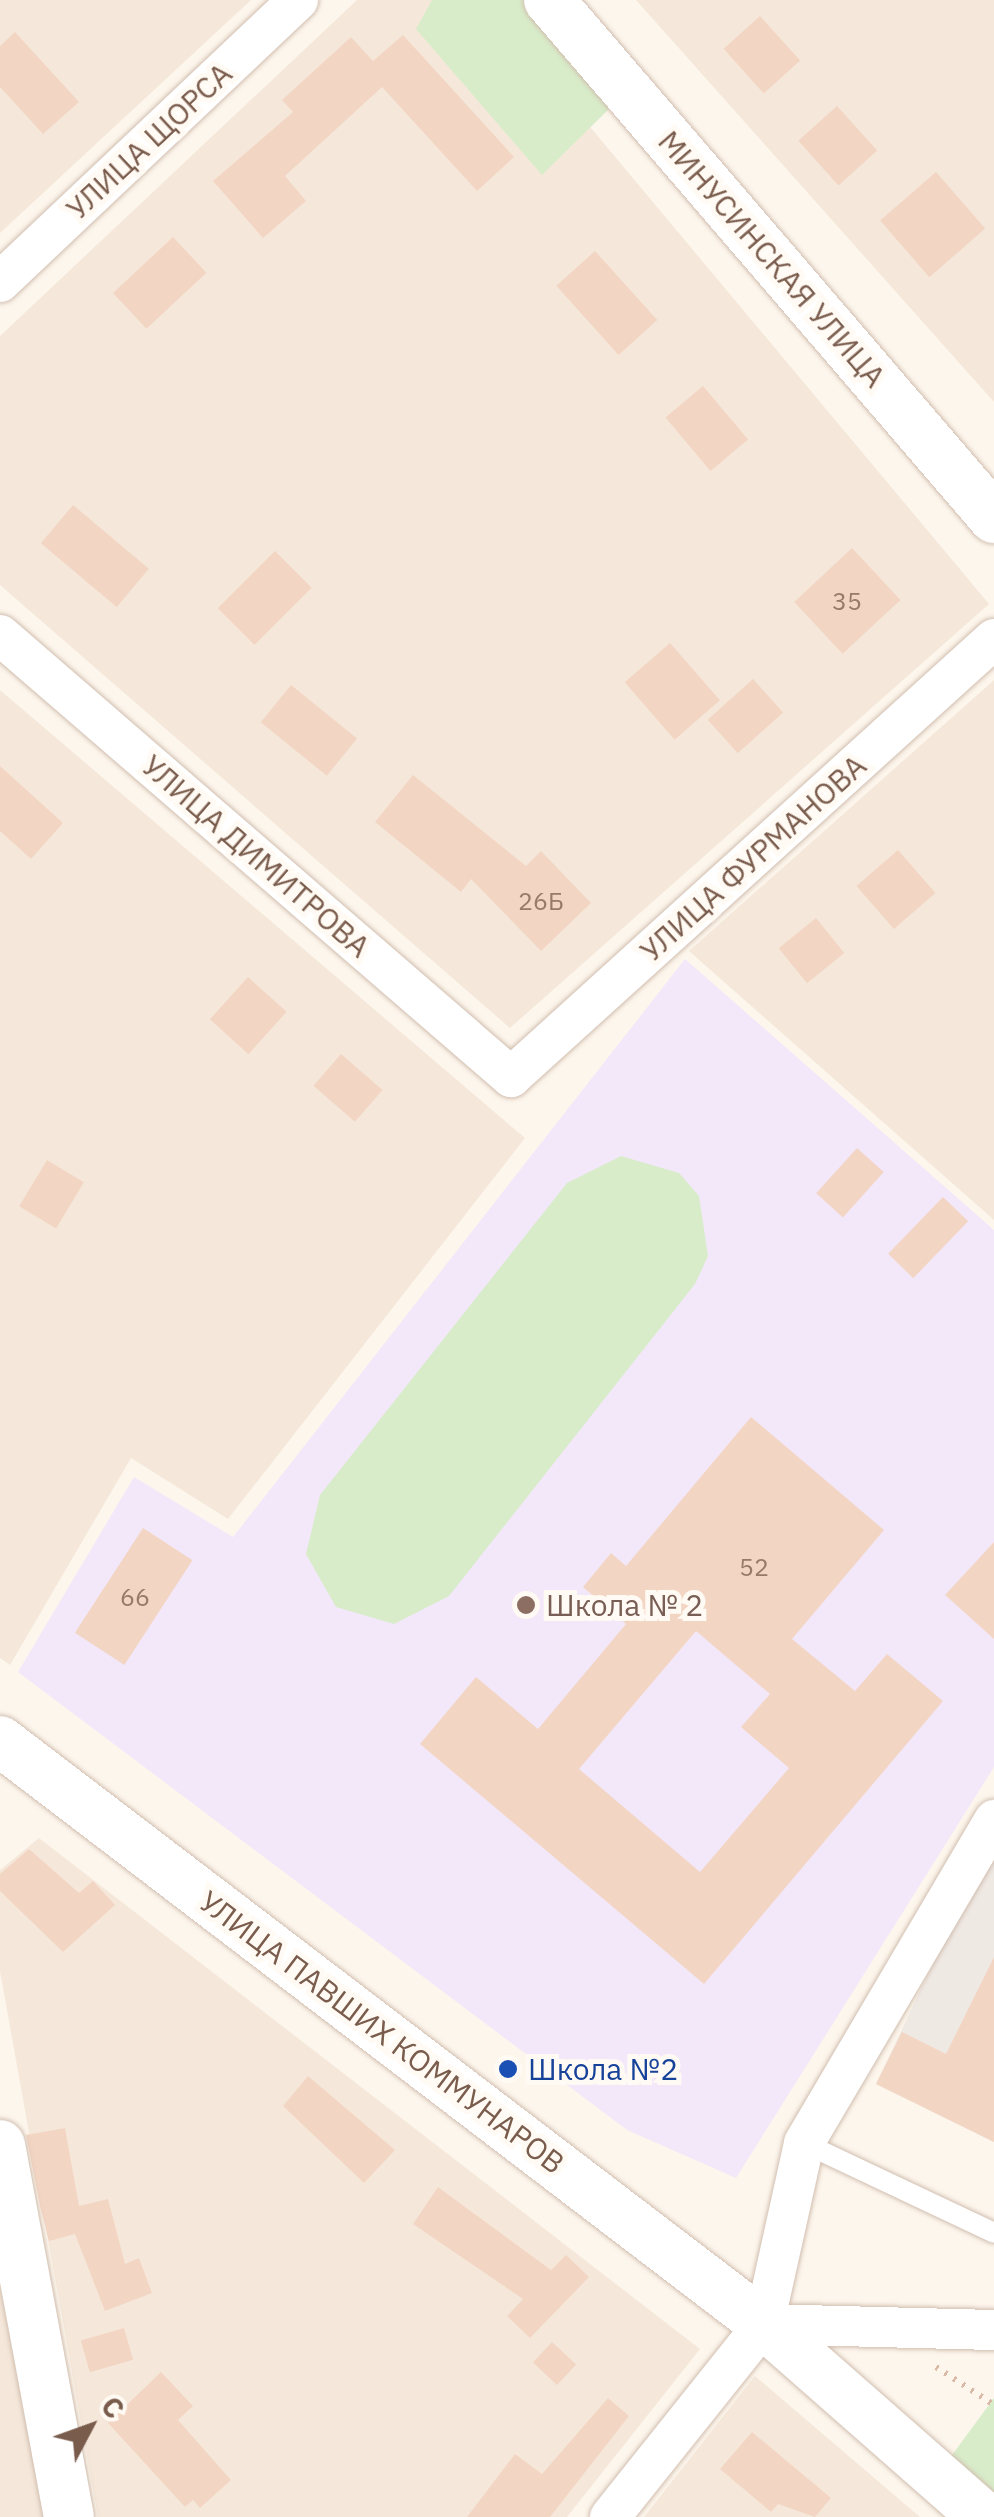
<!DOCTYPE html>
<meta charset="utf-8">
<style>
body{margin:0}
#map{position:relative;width:994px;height:2517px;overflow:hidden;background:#fdf6ec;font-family:"IBM Plex Sans",sans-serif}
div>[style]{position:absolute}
.residential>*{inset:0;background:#f5e8da}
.industrial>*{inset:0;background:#efe9e4}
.education>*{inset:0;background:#f3e8fa}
.green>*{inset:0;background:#d8ecc9}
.building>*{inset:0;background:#f3d5c3;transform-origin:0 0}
.path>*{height:6px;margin-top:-3px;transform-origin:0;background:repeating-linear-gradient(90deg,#d9b8a5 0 2.5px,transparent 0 10.5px)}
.roads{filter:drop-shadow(0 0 2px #d1beb0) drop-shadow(0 0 2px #d1beb0)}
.service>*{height:20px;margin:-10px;padding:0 10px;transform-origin:10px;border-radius:10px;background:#fff}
.minor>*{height:40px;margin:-20px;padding:0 20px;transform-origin:20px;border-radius:20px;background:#fff}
.tertiary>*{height:50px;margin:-25px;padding:0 25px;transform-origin:25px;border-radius:25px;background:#fff}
.dots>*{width:28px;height:28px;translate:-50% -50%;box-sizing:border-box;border:5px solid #fffaf3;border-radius:50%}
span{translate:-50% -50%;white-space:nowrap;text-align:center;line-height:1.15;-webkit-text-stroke:10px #fffaf3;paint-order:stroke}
.number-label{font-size:25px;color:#987a6a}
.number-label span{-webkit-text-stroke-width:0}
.street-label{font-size:30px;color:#7a5c4d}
.education-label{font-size:30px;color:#785e54}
.left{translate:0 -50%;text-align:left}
.transit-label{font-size:30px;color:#164399}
.north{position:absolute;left:40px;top:2377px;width:100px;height:100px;-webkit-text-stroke:8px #fffaf3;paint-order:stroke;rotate:49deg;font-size:28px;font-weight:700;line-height:40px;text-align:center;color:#7a5c4d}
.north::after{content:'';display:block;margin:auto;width:35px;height:45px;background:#7a5c4d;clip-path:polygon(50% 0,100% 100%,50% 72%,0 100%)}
</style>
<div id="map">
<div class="residential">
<div style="clip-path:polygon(0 0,251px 0,0 233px)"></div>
<div style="clip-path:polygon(357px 0,484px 0,989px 604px,510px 1028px,0 585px,0 336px)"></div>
<div style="clip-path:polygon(636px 0,994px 0,994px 402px)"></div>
<div style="clip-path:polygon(994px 680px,994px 1220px,689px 951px)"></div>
<div style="clip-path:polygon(0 690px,525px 1138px,228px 1519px,131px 1458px,10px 1665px,0 1658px)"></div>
<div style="clip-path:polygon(39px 1838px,700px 2349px,567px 2517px,98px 2517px,0 1971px,0 1870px)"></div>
<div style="clip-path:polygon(0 2288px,44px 2517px,0 2517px)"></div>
<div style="clip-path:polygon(755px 2376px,920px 2517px,644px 2517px)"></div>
</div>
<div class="industrial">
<div style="clip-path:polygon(994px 1835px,994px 2142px,876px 2084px)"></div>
</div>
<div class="education">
<div style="clip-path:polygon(685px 959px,994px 1230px,994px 1767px,736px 2178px,627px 2130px,18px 1672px,134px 1477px,233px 1537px)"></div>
</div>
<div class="green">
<div style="clip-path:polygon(432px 0,525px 0,615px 103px,542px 175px,416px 29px)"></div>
<div style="clip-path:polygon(621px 1156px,679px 1173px,699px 1196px,708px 1256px,695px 1284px,449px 1596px,394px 1624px,336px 1607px,306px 1554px,320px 1495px,567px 1183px)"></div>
<div style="clip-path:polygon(994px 2398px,994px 2515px,941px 2470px)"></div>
</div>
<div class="building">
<div style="left:760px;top:16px;width:60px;height:49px;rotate:48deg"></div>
<div style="clip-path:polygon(15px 32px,79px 102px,43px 134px,0 87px,0 46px)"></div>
<div style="clip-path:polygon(403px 35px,514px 157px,477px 191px,382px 87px,285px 176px,306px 201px,263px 238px,213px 181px,293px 112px,282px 100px,351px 37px,373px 61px)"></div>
<div style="left:837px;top:106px;width:60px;height:52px;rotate:48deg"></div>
<div style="left:936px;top:172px;width:75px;height:74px;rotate:49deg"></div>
<div style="left:173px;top:237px;width:49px;height:82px;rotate:47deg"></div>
<div style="left:595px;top:251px;width:93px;height:52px;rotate:48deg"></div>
<div style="left:703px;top:386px;width:70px;height:49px;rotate:50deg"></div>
<div style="left:73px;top:505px;width:99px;height:50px;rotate:40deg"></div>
<div style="left:852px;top:548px;width:71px;height:79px;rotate:47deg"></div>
<div style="left:275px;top:551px;width:52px;height:81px;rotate:45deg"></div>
<div style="left:670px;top:643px;width:76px;height:60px;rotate:49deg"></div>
<div style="left:753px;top:679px;width:45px;height:61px;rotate:48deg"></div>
<div style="left:291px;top:685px;width:85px;height:48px;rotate:39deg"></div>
<div style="clip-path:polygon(0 766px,63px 823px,31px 859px,0 831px)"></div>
<div style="clip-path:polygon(413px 775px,526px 866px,541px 851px,591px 903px,541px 951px,471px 879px,461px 892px,375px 822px)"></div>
<div style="left:898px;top:850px;width:57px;height:55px;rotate:49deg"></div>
<div style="left:816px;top:918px;width:45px;height:48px;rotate:51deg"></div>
<div style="left:248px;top:977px;width:52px;height:57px;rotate:42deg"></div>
<div style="left:341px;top:1054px;width:55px;height:42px;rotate:41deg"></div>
<div style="left:857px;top:1148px;width:36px;height:61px;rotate:42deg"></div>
<div style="left:47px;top:1160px;width:43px;height:54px;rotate:31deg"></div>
<div style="left:943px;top:1197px;width:35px;height:79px;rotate:44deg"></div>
<div style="clip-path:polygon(evenodd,751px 1417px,884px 1530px,792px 1639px,855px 1691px,887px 1654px,943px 1701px,704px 1984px,420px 1744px,476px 1677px,538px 1729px,626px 1624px,583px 1587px,611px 1553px,626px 1566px,751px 1417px,696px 1631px,770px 1694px,741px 1727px,789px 1768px,700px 1872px,579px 1769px,696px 1631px)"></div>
<div style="left:143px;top:1528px;width:59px;height:125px;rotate:33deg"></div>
<div style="clip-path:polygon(994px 1542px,994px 1639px,945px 1595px)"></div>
<div style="clip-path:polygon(29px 1849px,79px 1893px,93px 1881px,115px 1905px,63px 1952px,0 1891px,0 1874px)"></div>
<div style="clip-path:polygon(994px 1957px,994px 2142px,876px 2084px,902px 2032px,946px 2054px)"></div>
<div style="clip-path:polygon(308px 2076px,395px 2150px,364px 2183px,283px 2106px)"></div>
<div style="clip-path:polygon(65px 2128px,79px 2206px,108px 2199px,125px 2264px,139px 2258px,152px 2293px,105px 2311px,75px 2234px,49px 2241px,41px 2210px,26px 2135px)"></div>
<div style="clip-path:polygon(438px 2187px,551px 2270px,566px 2255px,589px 2277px,530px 2338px,507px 2316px,523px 2299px,413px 2224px)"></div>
<div style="left:124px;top:2328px;width:33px;height:45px;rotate:74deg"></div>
<div style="left:552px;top:2342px;width:33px;height:28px;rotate:43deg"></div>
<div style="clip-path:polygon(161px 2372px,193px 2406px,178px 2420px,231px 2480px,200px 2508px,193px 2500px,185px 2507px,108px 2423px)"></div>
<div style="clip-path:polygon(608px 2398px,629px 2416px,550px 2517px,467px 2517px,515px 2454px,542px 2474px)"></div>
<div style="clip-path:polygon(752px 2432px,831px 2498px,815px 2517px,778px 2504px,771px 2512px,720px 2469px)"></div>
</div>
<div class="path">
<div style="left:936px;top:2367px;width:69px;rotate:33.2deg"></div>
</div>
<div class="roads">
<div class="service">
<div style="left:804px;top:2143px;width:210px;rotate:25.3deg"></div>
</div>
<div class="minor">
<div style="left:0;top:282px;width:410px;rotate:-43.4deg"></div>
<div style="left:0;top:635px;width:676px;rotate:40.86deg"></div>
<div style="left:511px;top:1077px;width:652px;rotate:-42.2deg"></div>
<div style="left:764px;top:2324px;width:230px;rotate:1.5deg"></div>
<div style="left:610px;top:2517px;width:247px;rotate:-51.4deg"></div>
<div style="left:764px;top:2324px;width:185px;rotate:-77.5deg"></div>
<div style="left:804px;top:2143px;width:375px;rotate:-59.5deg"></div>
</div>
<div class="tertiary">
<div style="left:549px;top:0;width:683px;rotate:49.34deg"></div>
<div style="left:0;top:1741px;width:961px;rotate:37.35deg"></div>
<div style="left:764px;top:2324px;width:293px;rotate:41.3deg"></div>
<div style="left:0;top:2145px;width:378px;rotate:79.5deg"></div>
</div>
</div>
<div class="dots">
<div style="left:526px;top:1605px;background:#8d6e63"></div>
<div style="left:508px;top:2069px;background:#1a4fb4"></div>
</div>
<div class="number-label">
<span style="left:847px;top:601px">35</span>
<span style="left:541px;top:901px">26Б</span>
<span style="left:754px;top:1567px">52</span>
<span style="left:135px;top:1597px">66</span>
</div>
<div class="street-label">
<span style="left:149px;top:141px;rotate:-43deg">УЛИЦА ЩОРСА</span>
<span style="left:772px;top:259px;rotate:49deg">МИНУСИНСКАЯ УЛИЦА</span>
<span style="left:256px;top:856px;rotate:41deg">УЛИЦА ДИМИТРОВА</span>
<span style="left:753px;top:858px;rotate:-42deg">УЛИЦА ФУРМАНОВА</span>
<span style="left:382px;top:2032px;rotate:37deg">УЛИЦА ПАВШИХ КОММУНАРОВ</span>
</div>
<div class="education-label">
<span class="left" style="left:546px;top:1605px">Школа № 2</span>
</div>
<div class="transit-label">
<span class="left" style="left:528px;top:2069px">Школа №2</span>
</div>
<div class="north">С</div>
</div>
